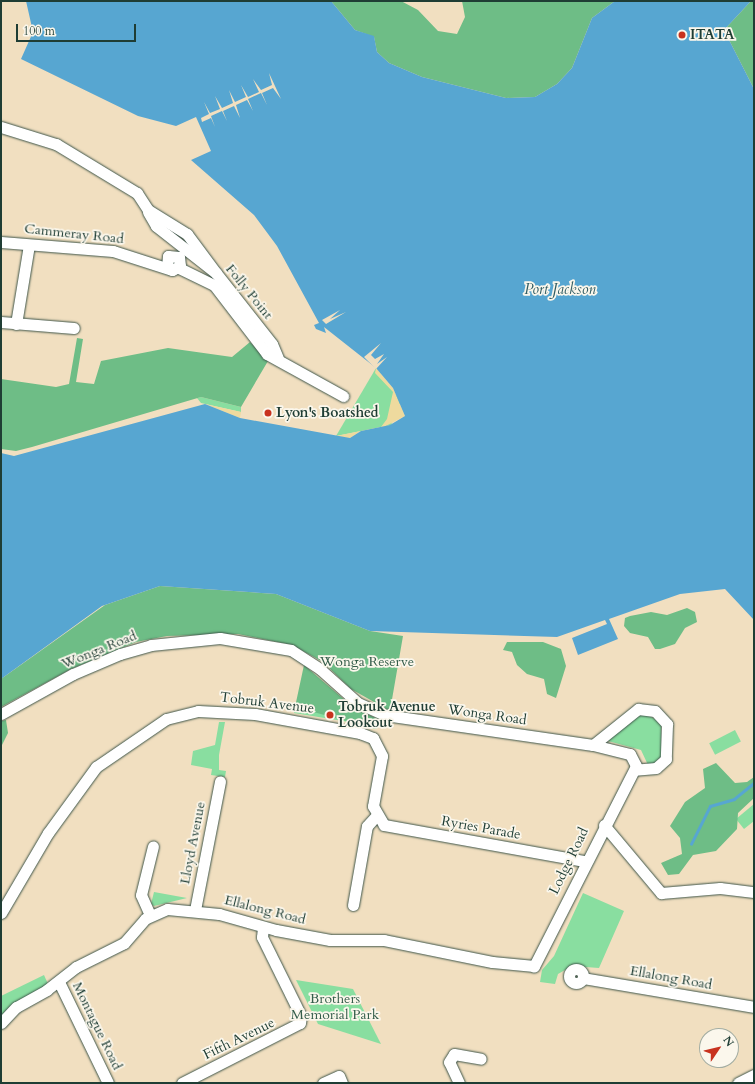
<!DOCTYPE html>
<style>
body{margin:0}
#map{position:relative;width:755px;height:1084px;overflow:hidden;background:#f1dfc0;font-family:Cardo,serif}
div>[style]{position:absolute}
.green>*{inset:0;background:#89dea0;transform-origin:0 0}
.forest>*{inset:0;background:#6ebd86}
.sand>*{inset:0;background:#eeda9e}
.water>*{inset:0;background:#57a6d1}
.pier>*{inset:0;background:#f1dfc0}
.stream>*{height:2.5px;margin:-1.25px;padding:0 1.25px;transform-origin:1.25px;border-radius:1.25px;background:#57a6d1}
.roads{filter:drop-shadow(0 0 1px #3e5549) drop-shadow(0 0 1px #3e5549)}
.minor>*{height:11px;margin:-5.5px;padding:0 5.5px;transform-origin:5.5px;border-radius:5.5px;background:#fff}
.minor>.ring{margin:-5.5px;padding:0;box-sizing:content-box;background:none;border:11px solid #fff;border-radius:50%}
.dots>*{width:11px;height:11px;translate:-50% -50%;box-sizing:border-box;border:2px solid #fbf7ec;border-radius:50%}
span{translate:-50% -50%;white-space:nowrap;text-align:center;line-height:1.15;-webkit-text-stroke:3.5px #fbf7ec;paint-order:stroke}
.poi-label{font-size:14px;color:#1f3d34;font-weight:700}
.left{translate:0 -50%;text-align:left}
.street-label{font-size:14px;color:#1f3d34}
.park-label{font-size:14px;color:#345d4a}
.water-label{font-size:15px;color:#305c63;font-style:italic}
.frame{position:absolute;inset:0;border:2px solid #1f3d34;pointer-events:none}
.north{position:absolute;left:699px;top:1028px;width:40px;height:40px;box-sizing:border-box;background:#fbf7ec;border:1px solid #a3ada2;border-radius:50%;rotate:55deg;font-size:11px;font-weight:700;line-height:16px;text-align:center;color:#1f3d34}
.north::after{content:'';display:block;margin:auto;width:14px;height:18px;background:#c8321e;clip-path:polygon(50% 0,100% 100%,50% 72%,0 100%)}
.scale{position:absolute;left:16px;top:24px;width:120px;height:18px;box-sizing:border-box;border:2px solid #1f3d34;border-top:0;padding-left:5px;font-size:12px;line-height:14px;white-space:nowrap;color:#1f3d34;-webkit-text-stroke:3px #fbf7ec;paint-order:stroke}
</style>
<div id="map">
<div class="green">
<div style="clip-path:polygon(376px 368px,401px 402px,391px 425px,336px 436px)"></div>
<div style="clip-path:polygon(201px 397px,241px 407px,241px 412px,201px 403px,197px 398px)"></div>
<div style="clip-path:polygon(295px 707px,330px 714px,361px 724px,294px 713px)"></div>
<div style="clip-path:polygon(641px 712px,661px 722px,662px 756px,654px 764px,648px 765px,641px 750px,608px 741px,623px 724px)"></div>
<div style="clip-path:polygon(219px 722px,225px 722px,219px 755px,219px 770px,226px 771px,225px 777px,211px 775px,212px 769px,191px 765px,193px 751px,215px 745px)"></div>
<div style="left:735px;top:730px;width:13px;height:29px;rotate:63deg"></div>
<div style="clip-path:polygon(754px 804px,754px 821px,744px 829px,736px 819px)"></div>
<div style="clip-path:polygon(154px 892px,187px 898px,154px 906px,151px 904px)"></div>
<div style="clip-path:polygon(583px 893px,624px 911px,599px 968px,572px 966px,558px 974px,555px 984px,540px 982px,542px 970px,554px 956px)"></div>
<div style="clip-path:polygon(44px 975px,48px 984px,1px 1016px,1px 996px)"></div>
<div style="clip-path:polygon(296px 980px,353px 989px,381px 1044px,318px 1024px)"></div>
</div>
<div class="forest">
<div style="clip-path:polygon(331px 1px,401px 1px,418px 10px,438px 31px,457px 34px,465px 17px,462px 1px,615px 1px,592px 18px,572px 68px,557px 84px,535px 97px,506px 98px,422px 77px,389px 63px,377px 52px,374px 37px,355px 30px)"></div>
<div style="clip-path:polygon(751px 1px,754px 1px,754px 89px,724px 30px)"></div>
<div style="clip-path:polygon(77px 338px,83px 339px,76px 382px,94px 384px,101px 361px,168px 348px,232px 357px,250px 342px,268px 361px,241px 407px,201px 397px,32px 447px,16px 451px,1px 449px,1px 379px,56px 387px,69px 384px)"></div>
<div style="clip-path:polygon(160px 586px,276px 594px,370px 631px,403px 636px,390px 711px,351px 689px,323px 662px,292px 645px,238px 634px,167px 636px,136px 642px,71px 669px,1px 707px,1px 679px,105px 605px)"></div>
<div style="clip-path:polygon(687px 608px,695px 612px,697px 622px,685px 628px,675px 644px,660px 649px,655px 649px,648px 637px,630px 633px,624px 626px,625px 618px,630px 616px,651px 612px,667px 615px)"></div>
<div style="clip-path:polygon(507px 642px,543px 642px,561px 649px,566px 666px,556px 698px,547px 694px,544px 679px,527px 674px,517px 665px,512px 652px,503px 650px)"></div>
<div style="clip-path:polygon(304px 665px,354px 708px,380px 720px,376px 729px,295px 707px)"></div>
<div style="clip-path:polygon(6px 720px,8px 733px,1px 747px,1px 721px)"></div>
<div style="clip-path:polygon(716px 763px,735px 783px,747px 782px,754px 777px,754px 798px,738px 813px,737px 829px,716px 851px,693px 855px,679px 874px,668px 875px,661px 863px,682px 854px,680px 838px,670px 826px,685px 802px,705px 788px,703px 769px)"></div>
</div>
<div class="sand">
<div style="clip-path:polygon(376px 368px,393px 388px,405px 416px,378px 430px,361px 431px,350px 438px,336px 436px,381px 427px,387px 419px,393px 392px,375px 373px)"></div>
<div style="clip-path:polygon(205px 404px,241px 412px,240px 418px)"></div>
</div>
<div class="water">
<div style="clip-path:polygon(26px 1px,331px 1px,355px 30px,374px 36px,377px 52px,389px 63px,422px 77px,506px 98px,535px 97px,557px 84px,572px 68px,592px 18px,615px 1px,751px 1px,724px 30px,754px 89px,754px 620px,725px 589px,680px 594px,609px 619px,618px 639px,578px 655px,572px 638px,607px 624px,605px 620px,557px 637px,370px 631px,276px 594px,160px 586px,102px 606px,1px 679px,1px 453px,14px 456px,205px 404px,240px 418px,350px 438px,361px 431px,390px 425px,405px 416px,393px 388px,376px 368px,324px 327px,326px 333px,316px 329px,314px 325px,319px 323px,277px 246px,254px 215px,191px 160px,211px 151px,196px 117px,176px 126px,138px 116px,21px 59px,33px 32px)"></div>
</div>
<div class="pier">
<div style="clip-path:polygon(269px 73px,281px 99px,273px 88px,262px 93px,267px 105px,261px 93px,248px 99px,253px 111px,247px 100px,236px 105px,240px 118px,234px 106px,223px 111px,227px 121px,222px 111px,211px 116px,215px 127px,211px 118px,202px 122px,201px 118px,209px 114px,204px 102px,210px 113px,220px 109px,215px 96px,222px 108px,233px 103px,229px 90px,235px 102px,246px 97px,241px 85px,248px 97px,259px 92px,253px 79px,261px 90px,272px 85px)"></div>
<div style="clip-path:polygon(340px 310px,330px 319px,346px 312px,326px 324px,322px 320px)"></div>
<div style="clip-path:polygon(381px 343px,371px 355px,375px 359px,384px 354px,377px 364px,387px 357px,376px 369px,364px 357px)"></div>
</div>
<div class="stream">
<div style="left:691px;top:844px;width:42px;rotate:-63.4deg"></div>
<div style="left:710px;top:806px;width:25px;rotate:-16deg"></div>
<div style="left:734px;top:799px;width:26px;rotate:-39deg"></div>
</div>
<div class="roads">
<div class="minor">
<div style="left:1px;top:127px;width:58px;rotate:17.2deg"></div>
<div style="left:56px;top:144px;width:95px;rotate:31.2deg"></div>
<div style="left:137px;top:193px;width:20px;rotate:57deg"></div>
<div style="left:148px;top:210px;width:46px;rotate:31.6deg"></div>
<div style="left:187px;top:234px;width:49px;rotate:53.4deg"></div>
<div style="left:148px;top:212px;width:16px;rotate:60deg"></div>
<div style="left:156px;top:226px;width:76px;rotate:38.1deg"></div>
<div style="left:216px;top:273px;width:90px;rotate:51.7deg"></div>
<div style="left:272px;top:344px;width:15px;rotate:67deg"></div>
<div style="left:1px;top:242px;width:112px;rotate:4.6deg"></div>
<div style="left:113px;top:251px;width:62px;rotate:17.9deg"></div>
<div style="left:172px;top:270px;width:9px;rotate:-27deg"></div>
<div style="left:180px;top:266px;width:9px;rotate:-96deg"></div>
<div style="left:179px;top:257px;width:11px;rotate:-175deg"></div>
<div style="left:168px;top:256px;width:11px;rotate:95deg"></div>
<div style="left:179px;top:268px;width:39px;rotate:26deg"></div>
<div style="left:214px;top:285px;width:87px;rotate:52.5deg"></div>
<div style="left:267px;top:354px;width:87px;rotate:28.9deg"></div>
<div style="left:1px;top:322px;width:73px;rotate:4.7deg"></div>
<div style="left:16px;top:324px;width:80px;rotate:-80.7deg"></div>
<div style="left:1px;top:714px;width:82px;rotate:-29.1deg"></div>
<div style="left:73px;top:674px;width:51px;rotate:-23.1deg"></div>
<div style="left:120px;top:654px;width:32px;rotate:-16deg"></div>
<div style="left:151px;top:645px;width:69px;rotate:-5.8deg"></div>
<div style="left:220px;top:638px;width:72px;rotate:9.6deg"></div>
<div style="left:291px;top:650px;width:35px;rotate:33deg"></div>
<div style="left:320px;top:669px;width:51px;rotate:41.8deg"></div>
<div style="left:358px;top:703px;width:30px;rotate:24deg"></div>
<div style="left:385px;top:715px;width:210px;rotate:8.2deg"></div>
<div style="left:593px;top:745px;width:38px;rotate:14deg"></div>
<div style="left:630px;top:754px;width:13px;rotate:63deg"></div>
<div style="left:636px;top:766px;width:225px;rotate:117deg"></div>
<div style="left:534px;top:966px;width:42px;rotate:-174.6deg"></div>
<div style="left:492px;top:962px;width:110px;rotate:-168.5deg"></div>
<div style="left:384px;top:940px;width:54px;rotate:180deg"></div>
<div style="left:330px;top:940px;width:55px;rotate:-169.5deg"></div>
<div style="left:276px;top:930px;width:59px;rotate:-164.3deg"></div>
<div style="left:219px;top:914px;width:52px;rotate:-174.5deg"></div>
<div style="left:167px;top:909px;width:24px;rotate:156deg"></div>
<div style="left:145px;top:919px;width:32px;rotate:131deg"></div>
<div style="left:124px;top:943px;width:54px;rotate:153.4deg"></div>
<div style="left:76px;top:967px;width:37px;rotate:142deg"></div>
<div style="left:47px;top:990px;width:35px;rotate:151deg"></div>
<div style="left:16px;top:1007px;width:22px;rotate:133deg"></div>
<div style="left:593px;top:745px;width:58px;rotate:-38.7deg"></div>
<div style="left:638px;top:709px;width:17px;rotate:7deg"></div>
<div style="left:655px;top:711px;width:18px;rotate:47deg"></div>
<div style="left:667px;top:724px;width:35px;rotate:92deg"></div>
<div style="left:666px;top:759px;width:13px;rotate:138deg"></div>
<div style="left:656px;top:768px;width:21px;rotate:175deg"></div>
<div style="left:604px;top:825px;width:89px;rotate:50deg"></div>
<div style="left:661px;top:893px;width:59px;rotate:-4.8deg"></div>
<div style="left:720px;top:888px;width:34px;rotate:7deg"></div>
<div style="left:353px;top:905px;width:80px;rotate:-80deg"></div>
<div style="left:367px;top:826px;width:13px;rotate:-48deg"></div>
<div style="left:195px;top:910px;width:131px;rotate:-79deg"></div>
<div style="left:1px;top:913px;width:93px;rotate:-59.6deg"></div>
<div style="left:48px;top:833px;width:82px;rotate:-54deg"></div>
<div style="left:96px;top:767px;width:85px;rotate:-34.4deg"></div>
<div style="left:166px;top:719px;width:33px;rotate:-14deg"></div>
<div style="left:198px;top:711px;width:57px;rotate:3deg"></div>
<div style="left:255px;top:714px;width:107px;rotate:10.3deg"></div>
<div style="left:360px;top:733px;width:14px;rotate:21deg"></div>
<div style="left:373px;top:738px;width:20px;rotate:63deg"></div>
<div style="left:382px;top:756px;width:51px;rotate:100.2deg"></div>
<div style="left:373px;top:806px;width:22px;rotate:60deg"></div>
<div style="left:384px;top:825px;width:204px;rotate:10.2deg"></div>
<div style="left:150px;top:915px;width:22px;rotate:-114deg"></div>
<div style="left:141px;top:895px;width:50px;rotate:-76.2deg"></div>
<div class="ring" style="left:569px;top:969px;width:3px;height:3px"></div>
<div style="left:583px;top:978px;width:173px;rotate:9.6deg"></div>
<div style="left:59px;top:982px;width:112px;rotate:64.1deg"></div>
<div style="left:182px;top:1083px;width:132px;rotate:-27deg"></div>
<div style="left:300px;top:1023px;width:7px;rotate:-82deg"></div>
<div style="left:301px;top:1016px;width:88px;rotate:-116.3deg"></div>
<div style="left:262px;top:937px;width:10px;rotate:-84deg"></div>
<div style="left:323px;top:1083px;width:17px;rotate:-24deg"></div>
<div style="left:339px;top:1076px;width:8px;rotate:67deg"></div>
<div style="left:459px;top:1083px;width:23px;rotate:-115deg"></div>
<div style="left:449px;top:1062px;width:9px;rotate:-58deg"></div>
<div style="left:454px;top:1054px;width:27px;rotate:10deg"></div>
<div style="left:738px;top:1083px;width:18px;rotate:-27deg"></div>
</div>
</div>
<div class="dots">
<div style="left:682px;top:35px;background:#c8321e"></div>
<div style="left:268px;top:413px;background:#c8321e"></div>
<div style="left:330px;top:715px;background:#c8321e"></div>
</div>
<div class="poi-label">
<span class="left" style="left:690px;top:35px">ITATA</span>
<span class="left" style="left:276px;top:413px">Lyon's Boatshed</span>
<span class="left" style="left:338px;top:715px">Tobruk Avenue<br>Lookout</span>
</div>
<div class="street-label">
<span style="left:74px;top:234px;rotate:6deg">Cammeray Road</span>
<span style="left:249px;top:292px;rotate:51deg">Folly Point</span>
<span style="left:99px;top:650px;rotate:-22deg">Wonga Road</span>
<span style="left:267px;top:703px;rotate:7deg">Tobruk Avenue</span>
<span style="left:487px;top:715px;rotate:8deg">Wonga Road</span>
<span style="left:481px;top:828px;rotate:10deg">Ryries Parade</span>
<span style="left:193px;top:843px;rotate:-79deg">Lloyd Avenue</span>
<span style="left:569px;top:861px;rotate:-64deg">Lodge Road</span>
<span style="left:265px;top:910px;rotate:14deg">Ellalong Road</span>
<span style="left:671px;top:978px;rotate:10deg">Ellalong Road</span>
<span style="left:97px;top:1026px;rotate:64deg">Montague Road</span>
<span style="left:239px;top:1039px;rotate:-26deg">Fifth Avenue</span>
</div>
<div class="park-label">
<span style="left:367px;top:662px">Wonga Reserve</span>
<span style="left:335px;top:1007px">Brothers<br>Memorial Park</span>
</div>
<div class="water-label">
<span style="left:560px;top:290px">Port Jackson</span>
</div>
<div class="frame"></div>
<div class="north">N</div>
<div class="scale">100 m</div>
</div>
